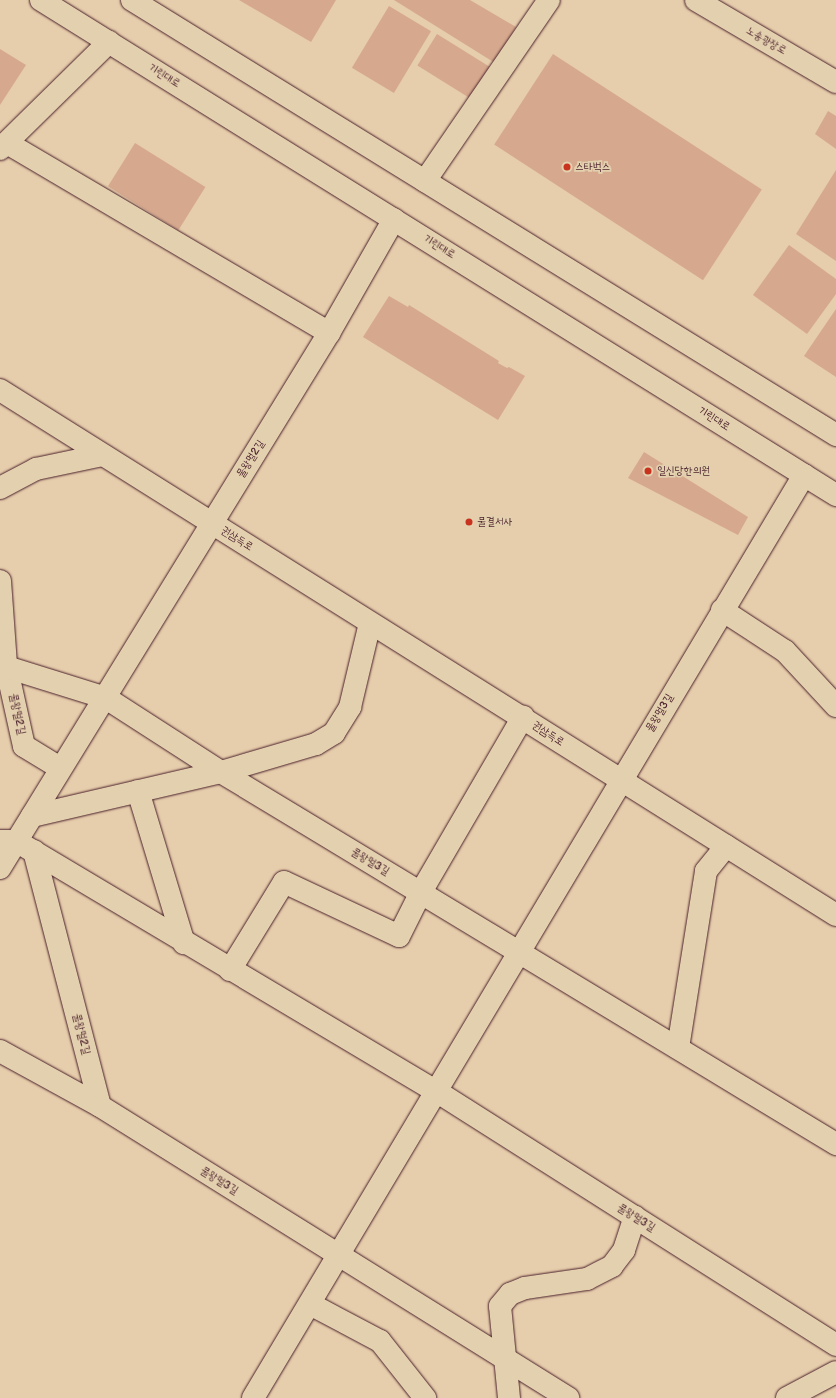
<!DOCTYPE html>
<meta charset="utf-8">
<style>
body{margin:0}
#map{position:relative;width:836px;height:1398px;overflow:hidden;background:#e6cdab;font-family:"Balsamiq Sans","Poor Story",sans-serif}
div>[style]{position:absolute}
.building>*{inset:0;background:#d6a98e;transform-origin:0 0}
.roads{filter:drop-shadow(0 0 1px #4a1f2b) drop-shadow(0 0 1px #4a1f2b)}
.street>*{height:22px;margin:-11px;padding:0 11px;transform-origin:11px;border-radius:11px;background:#e3d0ae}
.secondary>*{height:22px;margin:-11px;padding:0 11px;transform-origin:11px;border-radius:11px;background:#e3d0ae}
.dots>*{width:11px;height:11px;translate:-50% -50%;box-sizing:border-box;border:2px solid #e3d0ae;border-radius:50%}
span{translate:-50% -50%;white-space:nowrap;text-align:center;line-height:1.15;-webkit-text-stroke:3.5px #e3d0ae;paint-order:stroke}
.street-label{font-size:11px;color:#4a1f2b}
.poi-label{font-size:11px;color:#4a1f2b}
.left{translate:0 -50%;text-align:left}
</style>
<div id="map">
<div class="building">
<div style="clip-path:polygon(239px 0,336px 0,311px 42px)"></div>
<div style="clip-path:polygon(394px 0,470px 0,516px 27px,495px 63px)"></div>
<div style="left:389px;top:6px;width:49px;height:72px;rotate:31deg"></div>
<div style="left:437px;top:34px;width:62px;height:37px;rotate:32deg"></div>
<div style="clip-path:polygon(0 49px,26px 65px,0 105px)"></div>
<div style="left:553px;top:54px;width:249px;height:108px;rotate:33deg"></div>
<div style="clip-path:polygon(828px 111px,836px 116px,836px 149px,815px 134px)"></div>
<div style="left:135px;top:143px;width:83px;height:51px;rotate:32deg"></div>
<div style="clip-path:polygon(836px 170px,836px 261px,796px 234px)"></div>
<div style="clip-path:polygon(789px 245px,836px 279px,836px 294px,807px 334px,753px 295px)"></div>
<div style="clip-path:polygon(389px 296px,408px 307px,409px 305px,499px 361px,498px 363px,507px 368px,509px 367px,525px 376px,498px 420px,363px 337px)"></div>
<div style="clip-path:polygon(836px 309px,836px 377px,804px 356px)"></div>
<div style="clip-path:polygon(644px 452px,748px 517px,738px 535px,628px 478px)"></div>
</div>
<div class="roads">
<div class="street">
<div style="left:696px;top:0;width:162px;rotate:30.4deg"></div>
<div style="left:7px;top:143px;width:374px;rotate:30.5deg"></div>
<div style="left:0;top:149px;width:153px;rotate:-44.5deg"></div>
<div style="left:425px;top:181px;width:219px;rotate:-55.6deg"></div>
<div style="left:0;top:390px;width:987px;rotate:32.13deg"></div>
<div style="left:0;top:488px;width:41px;rotate:-27.8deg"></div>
<div style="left:36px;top:469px;width:68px;rotate:-11.8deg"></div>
<div style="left:0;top:581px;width:84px;rotate:85.9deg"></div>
<div style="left:6px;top:665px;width:83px;rotate:77.5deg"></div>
<div style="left:24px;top:746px;width:42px;rotate:31.4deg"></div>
<div style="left:722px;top:610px;width:75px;rotate:33.1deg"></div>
<div style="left:785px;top:651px;width:75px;rotate:47.2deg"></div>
<div style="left:0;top:665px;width:111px;rotate:17.3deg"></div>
<div style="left:106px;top:698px;width:137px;rotate:32.8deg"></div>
<div style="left:221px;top:772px;width:719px;rotate:31.17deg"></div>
<div style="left:138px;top:791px;width:159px;rotate:73.2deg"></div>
<div style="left:32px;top:816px;width:194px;rotate:-13.1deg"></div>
<div style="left:221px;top:772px;width:99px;rotate:-16.4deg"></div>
<div style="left:316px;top:744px;width:21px;rotate:-31deg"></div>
<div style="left:334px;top:733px;width:31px;rotate:-58deg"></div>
<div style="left:350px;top:707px;width:86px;rotate:-76.6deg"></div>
<div style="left:0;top:841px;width:16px"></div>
<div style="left:16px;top:841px;width:489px;rotate:30.8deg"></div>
<div style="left:436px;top:1091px;width:474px;rotate:32.4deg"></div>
<div style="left:34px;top:851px;width:263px;rotate:75.5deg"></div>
<div style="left:0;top:868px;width:628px;rotate:-58.41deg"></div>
<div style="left:329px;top:333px;width:131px;rotate:-60.3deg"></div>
<div style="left:230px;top:970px;width:103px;rotate:-58.5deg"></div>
<div style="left:284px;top:882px;width:127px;rotate:25.2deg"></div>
<div style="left:399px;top:936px;width:49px;rotate:-63.4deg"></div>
<div style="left:421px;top:892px;width:203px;rotate:-59.8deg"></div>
<div style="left:678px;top:1048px;width:179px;rotate:-81deg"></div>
<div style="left:706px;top:871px;width:32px;rotate:-51deg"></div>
<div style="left:0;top:1051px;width:114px;rotate:28.8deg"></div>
<div style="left:100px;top:1106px;width:552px;rotate:31.96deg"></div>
<div style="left:310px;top:1304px;width:79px;rotate:27.9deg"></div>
<div style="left:380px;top:1341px;width:73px;rotate:51.7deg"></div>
<div style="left:253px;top:1398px;width:1075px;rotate:-59.16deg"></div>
<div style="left:509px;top:1398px;width:92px;rotate:-95.6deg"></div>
<div style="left:500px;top:1306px;width:16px;rotate:-50deg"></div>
<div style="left:510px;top:1294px;width:16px;rotate:-22deg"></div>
<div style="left:525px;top:1288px;width:63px;rotate:-8.3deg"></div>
<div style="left:587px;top:1279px;width:28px;rotate:-27deg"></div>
<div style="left:612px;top:1266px;width:20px;rotate:-53deg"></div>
<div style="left:624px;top:1250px;width:35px;rotate:-72deg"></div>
<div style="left:787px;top:1398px;width:55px;rotate:-28deg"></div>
</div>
<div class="secondary">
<div style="left:41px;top:0;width:937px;rotate:31.91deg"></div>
<div style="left:132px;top:0;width:828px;rotate:31.71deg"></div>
</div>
</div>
<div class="dots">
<div style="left:567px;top:167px;background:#c8321e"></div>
<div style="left:648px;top:471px;background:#c8321e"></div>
<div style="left:469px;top:522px;background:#c8321e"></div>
</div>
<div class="street-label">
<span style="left:766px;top:41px;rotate:30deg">노송광장로</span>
<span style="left:164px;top:76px;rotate:32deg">기린대로</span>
<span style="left:439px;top:247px;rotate:32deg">기린대로</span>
<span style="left:714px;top:419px;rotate:32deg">기린대로</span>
<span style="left:251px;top:459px;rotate:-58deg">물왕멀2길</span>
<span style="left:237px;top:539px;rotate:32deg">권삼득로</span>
<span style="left:660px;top:713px;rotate:-59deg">물왕멀3길</span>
<span style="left:17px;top:714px;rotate:78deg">물왕멀2길</span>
<span style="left:548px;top:734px;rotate:33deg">권삼득로</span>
<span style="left:370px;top:862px;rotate:31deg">물왕멀3길</span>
<span style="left:81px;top:1034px;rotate:76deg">물왕멀2길</span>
<span style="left:219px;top:1181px;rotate:32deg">물왕멀3길</span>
<span style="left:636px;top:1218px;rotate:32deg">물왕멀3길</span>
</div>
<div class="poi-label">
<span class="left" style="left:575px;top:167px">스타벅스</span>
<span class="left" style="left:657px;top:471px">일신당한의원</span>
<span class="left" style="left:477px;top:522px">물결서사</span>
</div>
</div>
